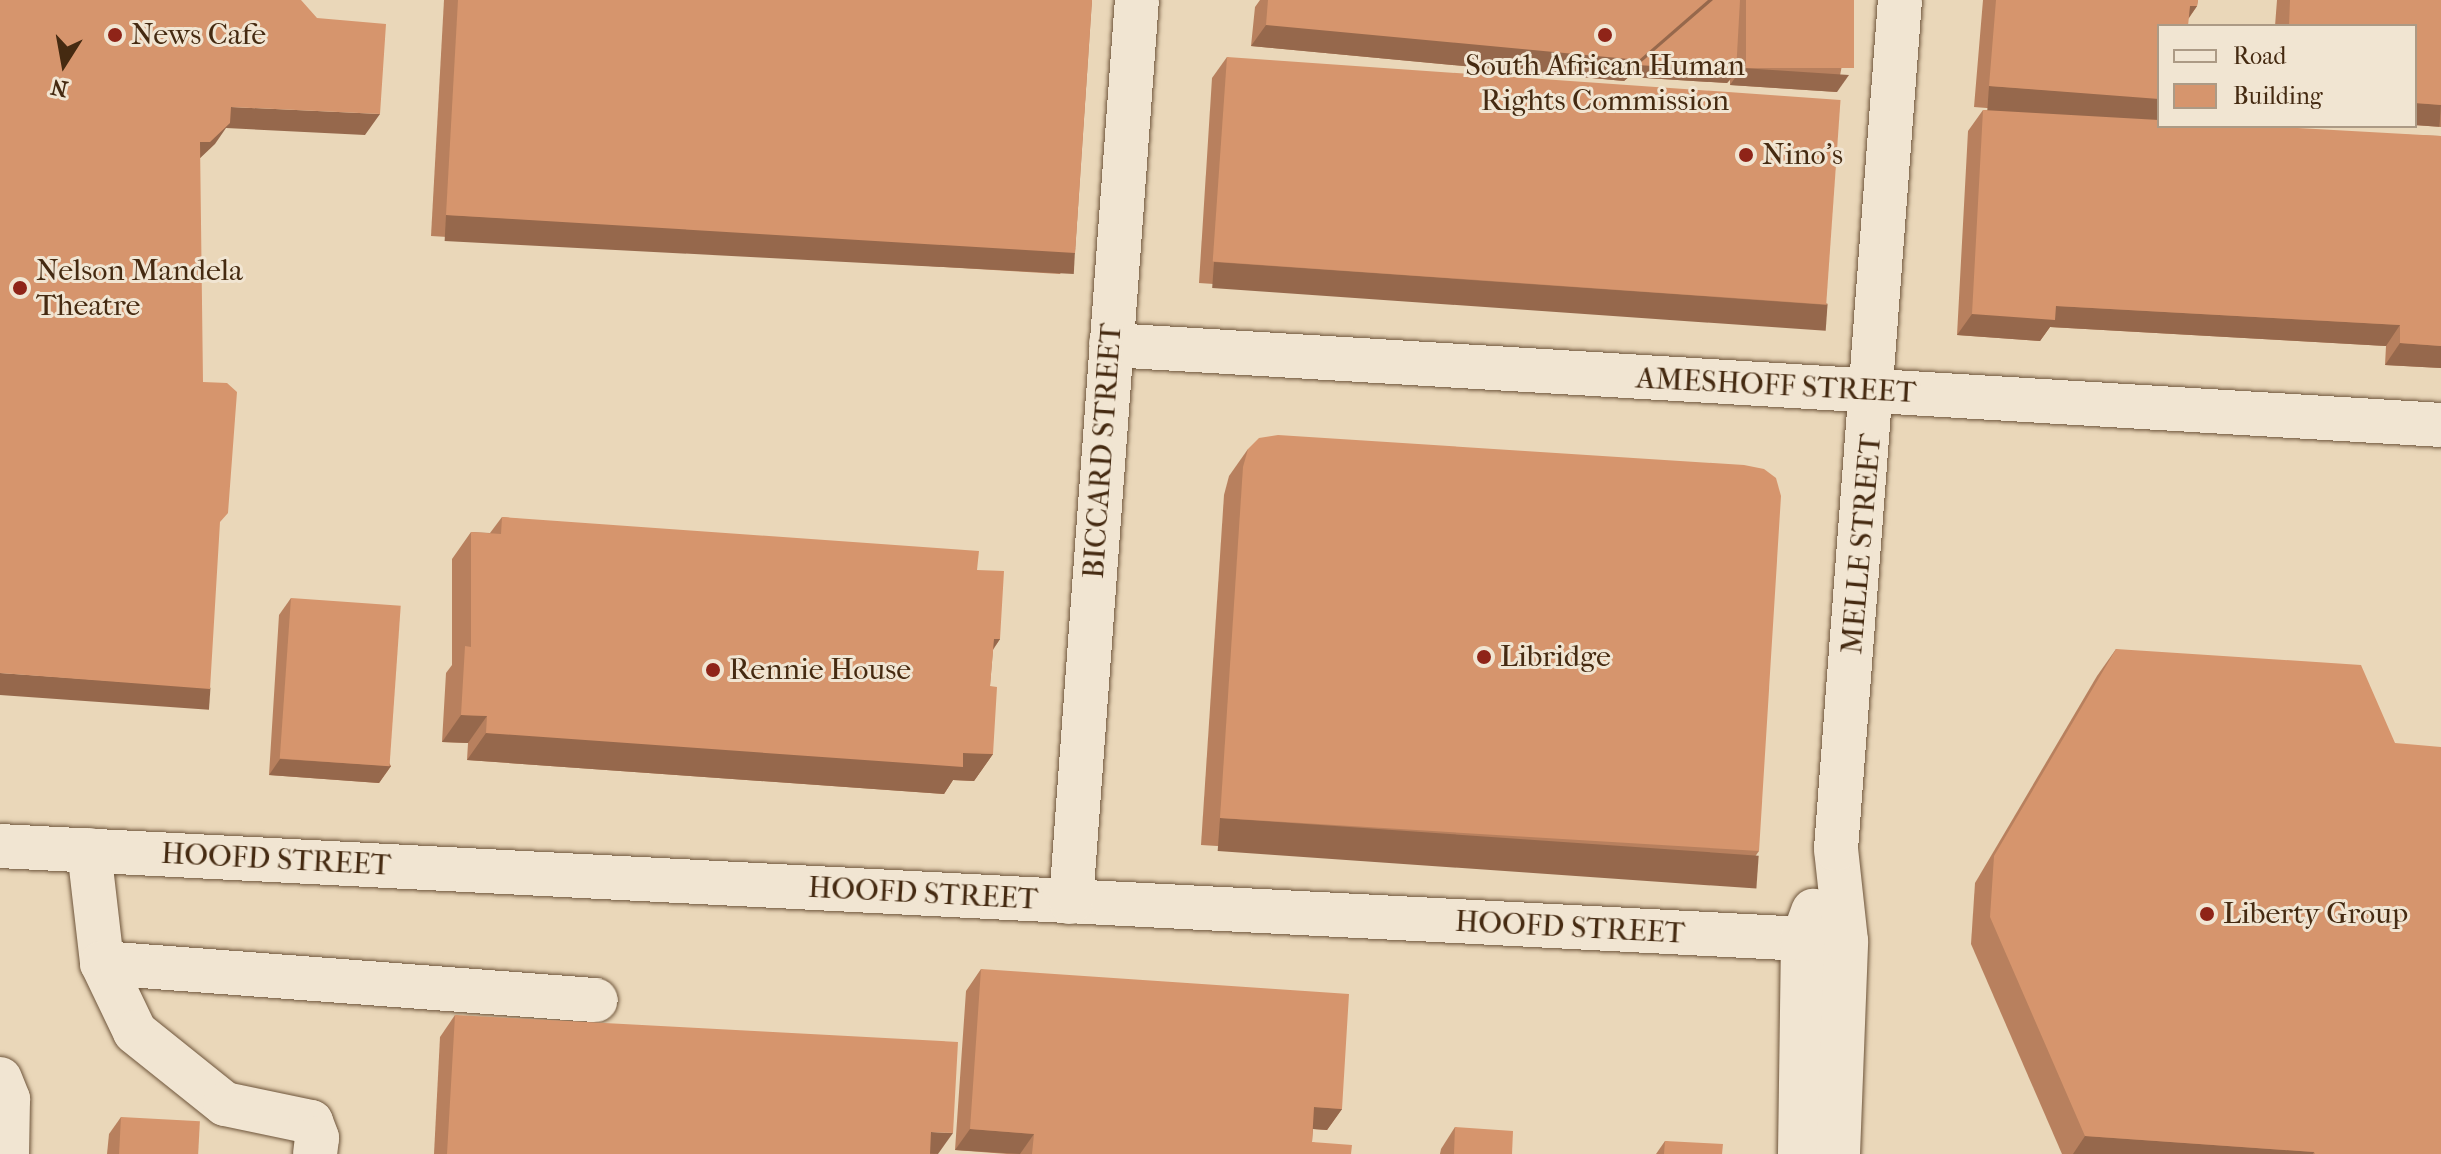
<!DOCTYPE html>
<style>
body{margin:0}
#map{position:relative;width:2441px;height:1154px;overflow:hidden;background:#ead7b9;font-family:"IM FELL French Canon",serif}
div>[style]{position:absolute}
.roads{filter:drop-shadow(0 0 2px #6e553b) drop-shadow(0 0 2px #6e553b)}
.minor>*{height:44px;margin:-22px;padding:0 22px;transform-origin:22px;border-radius:22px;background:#f1e5d2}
.wall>*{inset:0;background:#b8805e}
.shaded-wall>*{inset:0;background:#96684c;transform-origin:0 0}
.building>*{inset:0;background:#d6956d;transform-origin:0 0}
.dots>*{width:22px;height:22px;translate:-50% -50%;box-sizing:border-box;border:4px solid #f1e5d2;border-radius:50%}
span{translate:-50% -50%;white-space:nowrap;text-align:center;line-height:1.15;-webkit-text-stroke:6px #f1e5d2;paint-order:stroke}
.poi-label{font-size:30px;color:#452a11}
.left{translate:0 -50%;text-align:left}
.street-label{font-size:30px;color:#452a11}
.legend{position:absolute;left:2157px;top:24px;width:260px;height:104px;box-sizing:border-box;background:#f1e5d2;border:2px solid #ac9a85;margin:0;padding:10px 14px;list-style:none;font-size:24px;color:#452a11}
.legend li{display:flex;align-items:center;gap:16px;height:40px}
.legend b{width:40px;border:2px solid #ac9a85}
.north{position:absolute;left:24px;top:24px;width:80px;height:80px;-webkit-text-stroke:6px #f1e5d2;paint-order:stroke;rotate:191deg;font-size:22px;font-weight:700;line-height:32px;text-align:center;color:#452a11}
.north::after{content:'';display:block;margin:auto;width:28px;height:36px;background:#452a11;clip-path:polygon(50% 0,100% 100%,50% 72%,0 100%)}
</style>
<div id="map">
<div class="roads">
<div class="minor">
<div style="left:1111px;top:345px;width:1332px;rotate:3.44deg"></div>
<div style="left:0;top:846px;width:1848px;rotate:2.95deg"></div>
<div style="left:89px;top:850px;width:114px;rotate:83.4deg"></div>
<div style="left:102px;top:963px;width:76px;rotate:64.4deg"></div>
<div style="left:135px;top:1032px;width:115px;rotate:38.7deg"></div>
<div style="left:225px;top:1104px;width:88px;rotate:11.8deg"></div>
<div style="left:311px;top:1122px;width:17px;rotate:69deg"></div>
<div style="left:317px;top:1138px;width:16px;rotate:97deg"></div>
<div style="left:1071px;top:902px;width:904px;rotate:-85.82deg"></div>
<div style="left:102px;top:963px;width:495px;rotate:4.3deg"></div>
<div style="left:0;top:1079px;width:22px;rotate:68deg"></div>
<div style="left:8px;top:1099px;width:55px;rotate:91deg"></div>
<div style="left:1800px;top:1154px;width:215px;rotate:-89.2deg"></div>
<div style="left:1803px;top:939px;width:30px;rotate:-70deg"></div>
<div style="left:1838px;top:1154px;width:213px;rotate:-87.8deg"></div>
<div style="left:1846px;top:941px;width:93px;rotate:-96.2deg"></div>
<div style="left:1836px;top:849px;width:851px;rotate:-85.69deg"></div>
</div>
</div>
<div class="wall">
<div style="clip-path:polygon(444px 0,1092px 0,1075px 253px,1060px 274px,431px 236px)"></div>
<div style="clip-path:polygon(1260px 0,1854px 0,1837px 92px,1730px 85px,1730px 80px,1727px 83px,1630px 77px,1631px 75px,1624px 81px,1251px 46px,1255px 7px)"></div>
<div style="clip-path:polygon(1983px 0,2198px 0,2197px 6px,2189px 18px,2159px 26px,2159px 126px,2441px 136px,2441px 368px,2385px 365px,2386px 346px,2050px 327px,2040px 341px,1957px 335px,1968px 131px,1983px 110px,2089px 116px,1974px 107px)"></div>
<div style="clip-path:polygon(2277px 0,2441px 0,2441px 127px,2415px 125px,2415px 26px,2275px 26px)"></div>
<div style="clip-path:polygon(1227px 57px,1828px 304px,1813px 325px,1199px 283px,1212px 78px)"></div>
<div style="clip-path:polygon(1248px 449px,1759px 851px,1740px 878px,1201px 845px,1224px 495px,1229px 476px)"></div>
<div style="clip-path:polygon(502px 517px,977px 570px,1000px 639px,993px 650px,990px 686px,993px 754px,974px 781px,953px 780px,944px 794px,467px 760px,468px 743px,442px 742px,446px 673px,452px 665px,452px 559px,471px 532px,490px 533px)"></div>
<div style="clip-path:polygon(291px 598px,391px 766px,379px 783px,269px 775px,279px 615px)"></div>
<div style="clip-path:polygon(2116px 649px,2395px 743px,2441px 1154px,2062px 1154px,1971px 944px,1975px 883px,2097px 676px)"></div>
<div style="clip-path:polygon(981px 969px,1342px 1109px,1327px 1130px,1313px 1129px,1312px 1142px,1351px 1154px,1007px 1154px,955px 1150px,966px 991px)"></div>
<div style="clip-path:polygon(455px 1015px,938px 1154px,434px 1154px,440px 1037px)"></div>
<div style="clip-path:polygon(121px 1117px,198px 1154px,107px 1154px,109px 1134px)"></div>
<div style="clip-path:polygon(1455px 1127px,1512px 1154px,1440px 1154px,1441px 1149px)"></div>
<div style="clip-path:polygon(1665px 1141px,1722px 1154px,1656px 1154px)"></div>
</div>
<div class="shaded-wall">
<div style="clip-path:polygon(1708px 0,1718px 0,1736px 72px,1727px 83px,1630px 77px,1631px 75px,1624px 81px,1251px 46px,1266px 25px)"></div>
<div style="clip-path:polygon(2190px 6px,2197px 6px,2183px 26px)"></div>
<div style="clip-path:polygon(1742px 68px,1849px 75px,1837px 92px,1730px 85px)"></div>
<div style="left:1989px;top:86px;width:170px;height:26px;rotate:4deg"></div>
<div style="left:2415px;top:103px;width:26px;height:22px;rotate:4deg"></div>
<div style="clip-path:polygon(231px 107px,380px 114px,365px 135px,226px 128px,215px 144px,195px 163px,200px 142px)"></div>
<div style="left:446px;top:215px;width:630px;height:26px;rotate:3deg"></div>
<div style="left:1214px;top:262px;width:615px;height:26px;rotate:4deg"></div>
<div style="clip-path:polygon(2056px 306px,2400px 325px,2386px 346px,2050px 327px,2040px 341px,1957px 335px,1972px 314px)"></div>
<div style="clip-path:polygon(2400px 343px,2441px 346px,2441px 368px,2385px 365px)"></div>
<div style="clip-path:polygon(994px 639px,1000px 639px,981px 666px)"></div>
<div style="left:0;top:673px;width:211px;height:22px;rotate:4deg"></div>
<div style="clip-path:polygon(461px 715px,487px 716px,468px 743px,442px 742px)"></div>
<div style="clip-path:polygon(486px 733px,963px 753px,993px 754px,974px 781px,953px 780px,944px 794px,467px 760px)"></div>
<div style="clip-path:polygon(280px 759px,391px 766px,379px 783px,269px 775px)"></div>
<div style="left:1220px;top:818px;width:540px;height:33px;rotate:4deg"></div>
<div style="clip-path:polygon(1314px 1107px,1342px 1109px,1327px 1130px,1300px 1128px)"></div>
<div style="clip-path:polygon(970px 1129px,1034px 1134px,1020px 1154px,955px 1150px)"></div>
<div style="clip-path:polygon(931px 1132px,953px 1133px,938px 1154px,916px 1153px)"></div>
<div style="clip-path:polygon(2085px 1136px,2314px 1152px,2313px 1154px,2073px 1154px)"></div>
</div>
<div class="building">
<div style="clip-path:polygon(0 0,301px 0,317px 18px,386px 24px,380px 114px,231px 107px,230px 123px,210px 142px,200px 142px,203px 382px,227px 383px,237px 392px,228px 513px,220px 522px,210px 689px,0 673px)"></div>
<div style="clip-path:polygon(458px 0,1092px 0,1075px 253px,446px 215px)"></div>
<div style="clip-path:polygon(1268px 0,1708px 0,1639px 60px,1266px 25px)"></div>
<div style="clip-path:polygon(1713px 0,1740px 0,1736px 72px,1638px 65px)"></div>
<div style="left:1746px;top:0;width:108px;height:68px"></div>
<div style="clip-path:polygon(1996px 0,2198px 0,2197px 6px,2190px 6px,2188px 26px,2159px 26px,2159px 99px,1989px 86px)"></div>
<div style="clip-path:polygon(2290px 0,2441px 0,2441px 105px,2415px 103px,2415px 26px,2289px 26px)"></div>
<div style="left:1227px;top:57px;width:615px;height:205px;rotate:4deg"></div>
<div style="clip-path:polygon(1983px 110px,2159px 120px,2159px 126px,2262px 126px,2441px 136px,2441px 346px,2400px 343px,2400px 325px,2056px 306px,2055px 320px,1972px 314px)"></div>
<div style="clip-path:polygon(1278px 435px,1744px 465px,1764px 469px,1776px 478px,1781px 496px,1759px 851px,1220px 818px,1243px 467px,1248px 449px,1259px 438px)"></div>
<div style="clip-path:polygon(502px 517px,979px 551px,977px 570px,1004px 571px,1000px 639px,994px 639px,990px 686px,997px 687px,993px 754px,963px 753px,963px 767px,486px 733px,487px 716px,461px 715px,465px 646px,471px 647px,471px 532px,501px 534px)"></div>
<div style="left:291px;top:598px;width:110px;height:161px;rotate:4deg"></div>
<div style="clip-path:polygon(2116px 649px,2361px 665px,2395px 743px,2441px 747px,2441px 1154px,2315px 1154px,2314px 1152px,2085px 1136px,1990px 917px,1994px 856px)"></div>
<div style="clip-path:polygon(981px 969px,1349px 994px,1342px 1109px,1314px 1107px,1312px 1142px,1352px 1145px,1351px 1154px,1032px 1154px,1034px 1134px,970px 1129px)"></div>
<div style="clip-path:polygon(455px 1015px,958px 1042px,953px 1133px,931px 1132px,930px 1154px,447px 1154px)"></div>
<div style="left:121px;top:1117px;width:79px;height:37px;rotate:3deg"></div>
<div style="clip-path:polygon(1455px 1127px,1513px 1131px,1512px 1154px,1454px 1154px)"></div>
<div style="clip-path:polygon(1665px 1141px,1723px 1144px,1722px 1154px,1664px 1154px)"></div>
</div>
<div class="dots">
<div style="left:115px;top:35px;background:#8f2418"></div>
<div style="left:1605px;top:35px;background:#8f2418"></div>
<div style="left:1746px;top:155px;background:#8f2418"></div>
<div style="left:20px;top:288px;background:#8f2418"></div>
<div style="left:1484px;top:657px;background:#8f2418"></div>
<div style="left:713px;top:670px;background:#8f2418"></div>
<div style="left:2207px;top:914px;background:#8f2418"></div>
</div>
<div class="poi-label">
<span class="left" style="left:131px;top:35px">News Cafe</span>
<span style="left:1605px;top:83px">South African Human<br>Rights Commission</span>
<span class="left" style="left:1762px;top:155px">Nino's</span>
<span class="left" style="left:36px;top:288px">Nelson Mandela<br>Theatre</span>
<span class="left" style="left:1500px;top:657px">Libridge</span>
<span class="left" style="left:729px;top:670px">Rennie House</span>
<span class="left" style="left:2223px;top:914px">Liberty Group</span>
</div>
<div class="street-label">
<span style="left:1776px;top:386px;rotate:3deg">AMESHOFF STREET</span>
<span style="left:1103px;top:451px;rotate:-86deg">BICCARD STREET</span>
<span style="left:1862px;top:544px;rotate:-85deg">MELLE STREET</span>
<span style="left:276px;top:860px;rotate:3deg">HOOFD STREET</span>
<span style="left:923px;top:894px;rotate:3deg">HOOFD STREET</span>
<span style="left:1570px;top:928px;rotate:3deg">HOOFD STREET</span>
</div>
<ul class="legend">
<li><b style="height:10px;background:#f1e5d2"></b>Road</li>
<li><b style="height:22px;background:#d6956d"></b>Building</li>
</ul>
<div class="north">N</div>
</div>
